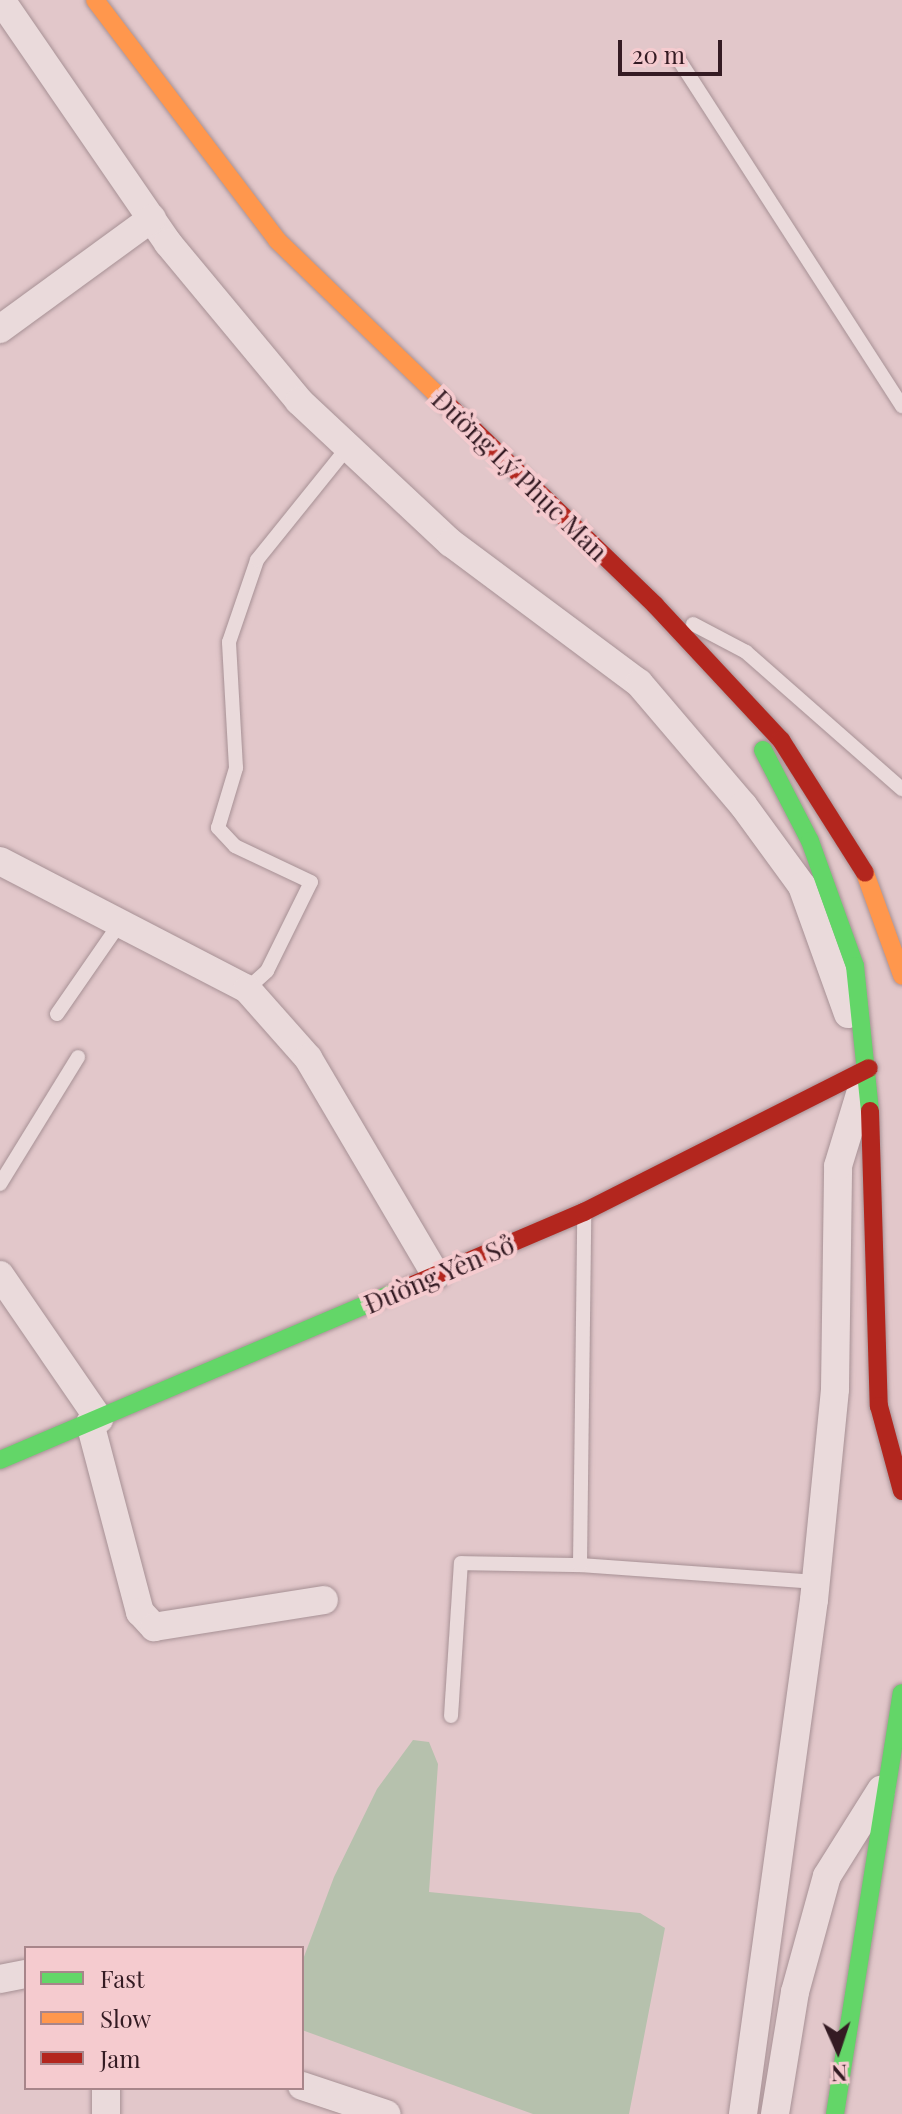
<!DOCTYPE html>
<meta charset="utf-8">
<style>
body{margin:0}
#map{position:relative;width:902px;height:2114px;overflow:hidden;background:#e2c7ca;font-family:"Playfair Display",serif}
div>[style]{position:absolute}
.water>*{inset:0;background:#b6c1ad}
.roads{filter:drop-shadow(0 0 2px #a79195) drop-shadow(0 0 2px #a79195)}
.lane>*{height:14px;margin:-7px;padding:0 7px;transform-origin:7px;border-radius:7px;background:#eadadb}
.street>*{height:28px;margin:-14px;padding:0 14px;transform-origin:14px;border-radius:14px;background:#eadadb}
.fast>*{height:18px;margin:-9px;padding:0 9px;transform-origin:9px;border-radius:9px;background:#63d668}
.slow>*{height:18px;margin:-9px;padding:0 9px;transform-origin:9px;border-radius:9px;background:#ff974d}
.jam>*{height:18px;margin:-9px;padding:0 9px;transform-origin:9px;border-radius:9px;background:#b3261e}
span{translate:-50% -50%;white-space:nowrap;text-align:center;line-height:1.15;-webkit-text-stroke:8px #f5cbcf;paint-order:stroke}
.street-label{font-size:26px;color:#341b23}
.legend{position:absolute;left:24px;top:1946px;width:280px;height:144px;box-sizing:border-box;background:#f5cbcf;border:2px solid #a8858a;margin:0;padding:10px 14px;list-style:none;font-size:24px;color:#341b23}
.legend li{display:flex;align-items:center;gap:16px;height:40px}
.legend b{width:40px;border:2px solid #a8858a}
.north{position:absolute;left:798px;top:2010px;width:80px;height:80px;-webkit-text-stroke:6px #f5cbcf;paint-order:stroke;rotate:177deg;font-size:22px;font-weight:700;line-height:32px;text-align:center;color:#341b23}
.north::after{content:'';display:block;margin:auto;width:28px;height:36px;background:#341b23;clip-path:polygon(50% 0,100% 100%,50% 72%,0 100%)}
.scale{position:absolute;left:618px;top:40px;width:104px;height:36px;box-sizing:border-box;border:4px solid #341b23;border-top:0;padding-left:10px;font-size:24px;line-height:28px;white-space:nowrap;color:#341b23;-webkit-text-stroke:6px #f5cbcf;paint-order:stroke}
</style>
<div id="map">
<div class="water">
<div style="clip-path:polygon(413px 1740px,429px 1742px,438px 1764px,429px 1892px,640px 1913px,665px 1928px,629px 2114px,533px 2114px,302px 2030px,302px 1962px,334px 1877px,377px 1789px)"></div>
</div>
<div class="roads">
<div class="lane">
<div style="left:679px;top:60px;width:412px;rotate:57.2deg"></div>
<div style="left:693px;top:624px;width:60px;rotate:27.8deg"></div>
<div style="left:746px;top:652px;width:208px;rotate:41.3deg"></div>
<div style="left:247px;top:989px;width:27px;rotate:-42deg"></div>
<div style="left:267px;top:971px;width:99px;rotate:-63.7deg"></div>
<div style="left:311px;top:882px;width:84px;rotate:-154.7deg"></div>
<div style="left:235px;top:846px;width:25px;rotate:-133deg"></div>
<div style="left:218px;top:828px;width:63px;rotate:-73.3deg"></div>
<div style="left:236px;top:768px;width:126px;rotate:-93.2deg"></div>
<div style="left:229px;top:642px;width:87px;rotate:-71.1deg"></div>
<div style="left:257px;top:560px;width:145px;rotate:-51.2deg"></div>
<div style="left:57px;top:1014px;width:111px;rotate:-55.3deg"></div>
<div style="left:0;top:1184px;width:149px;rotate:-58.4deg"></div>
<div style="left:580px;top:1565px;width:237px;rotate:4.1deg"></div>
<div style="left:451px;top:1716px;width:153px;rotate:-86.3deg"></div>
<div style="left:461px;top:1563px;width:119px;rotate:1deg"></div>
<div style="left:580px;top:1565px;width:351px;rotate:-89.3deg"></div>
</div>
<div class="street">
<div style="left:1px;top:0;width:295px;rotate:55.5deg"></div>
<div style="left:168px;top:243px;width:205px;rotate:50.3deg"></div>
<div style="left:299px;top:401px;width:208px;rotate:43.1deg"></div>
<div style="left:451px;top:543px;width:234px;rotate:36.7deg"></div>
<div style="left:639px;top:683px;width:160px;rotate:49.6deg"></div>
<div style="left:743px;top:805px;width:100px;rotate:53.9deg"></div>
<div style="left:802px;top:886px;width:136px;rotate:70.2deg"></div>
<div style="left:0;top:329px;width:188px;rotate:-36.1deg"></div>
<div style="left:0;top:861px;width:278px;rotate:27.4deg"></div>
<div style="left:247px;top:989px;width:92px;rotate:48.5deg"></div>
<div style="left:308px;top:1058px;width:252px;rotate:59.5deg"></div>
<div style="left:0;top:1275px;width:175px;rotate:55.5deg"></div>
<div style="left:90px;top:1423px;width:196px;rotate:75.2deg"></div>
<div style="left:140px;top:1612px;width:21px;rotate:47deg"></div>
<div style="left:154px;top:1627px;width:172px;rotate:-9deg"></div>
<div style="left:0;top:1979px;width:26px;rotate:-11deg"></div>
<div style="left:302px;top:2086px;width:89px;rotate:18.4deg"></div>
<div style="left:106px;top:2088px;width:26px;rotate:90deg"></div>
<div style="left:743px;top:2114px;width:519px;rotate:-82.14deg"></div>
<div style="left:814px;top:1600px;width:212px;rotate:-84.3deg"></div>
<div style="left:835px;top:1389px;width:223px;rotate:-89.2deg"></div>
<div style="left:838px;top:1166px;width:78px;rotate:-73deg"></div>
<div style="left:775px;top:2114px;width:124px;rotate:-80.7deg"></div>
<div style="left:795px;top:1992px;width:120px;rotate:-74.6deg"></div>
<div style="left:827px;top:1876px;width:102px;rotate:-57.9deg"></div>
</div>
<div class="fast">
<div style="left:763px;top:750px;width:102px;rotate:62.7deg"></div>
<div style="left:810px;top:841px;width:133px;rotate:70.2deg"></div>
<div style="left:855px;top:966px;width:146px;rotate:84.1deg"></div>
<div style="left:0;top:1460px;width:436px;rotate:-23deg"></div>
<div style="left:835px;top:2114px;width:426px;rotate:-81deg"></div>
</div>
<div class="slow">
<div style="left:95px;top:0;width:301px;rotate:52.8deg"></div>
<div style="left:277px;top:240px;width:236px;rotate:44deg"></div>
<div style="left:865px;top:873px;width:109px;rotate:70.1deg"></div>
</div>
<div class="jam">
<div style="left:447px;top:404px;width:289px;rotate:44deg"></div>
<div style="left:655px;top:605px;width:185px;rotate:47deg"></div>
<div style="left:781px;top:740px;width:157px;rotate:57.7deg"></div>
<div style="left:870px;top:1111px;width:295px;rotate:88.3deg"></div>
<div style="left:879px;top:1406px;width:88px;rotate:74.9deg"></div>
<div style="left:401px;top:1290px;width:199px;rotate:-23.1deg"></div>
<div style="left:584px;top:1212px;width:319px;rotate:-26.8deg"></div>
</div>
</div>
<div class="street-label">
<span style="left:520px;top:475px;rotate:44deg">Đường Lý Phục Man</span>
<span style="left:439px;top:1274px;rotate:-23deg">Đường Yên Sở</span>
</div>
<ul class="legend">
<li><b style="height:10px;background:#63d668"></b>Fast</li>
<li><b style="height:10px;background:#ff974d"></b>Slow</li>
<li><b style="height:10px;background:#b3261e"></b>Jam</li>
</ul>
<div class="north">N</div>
<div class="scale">20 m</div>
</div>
